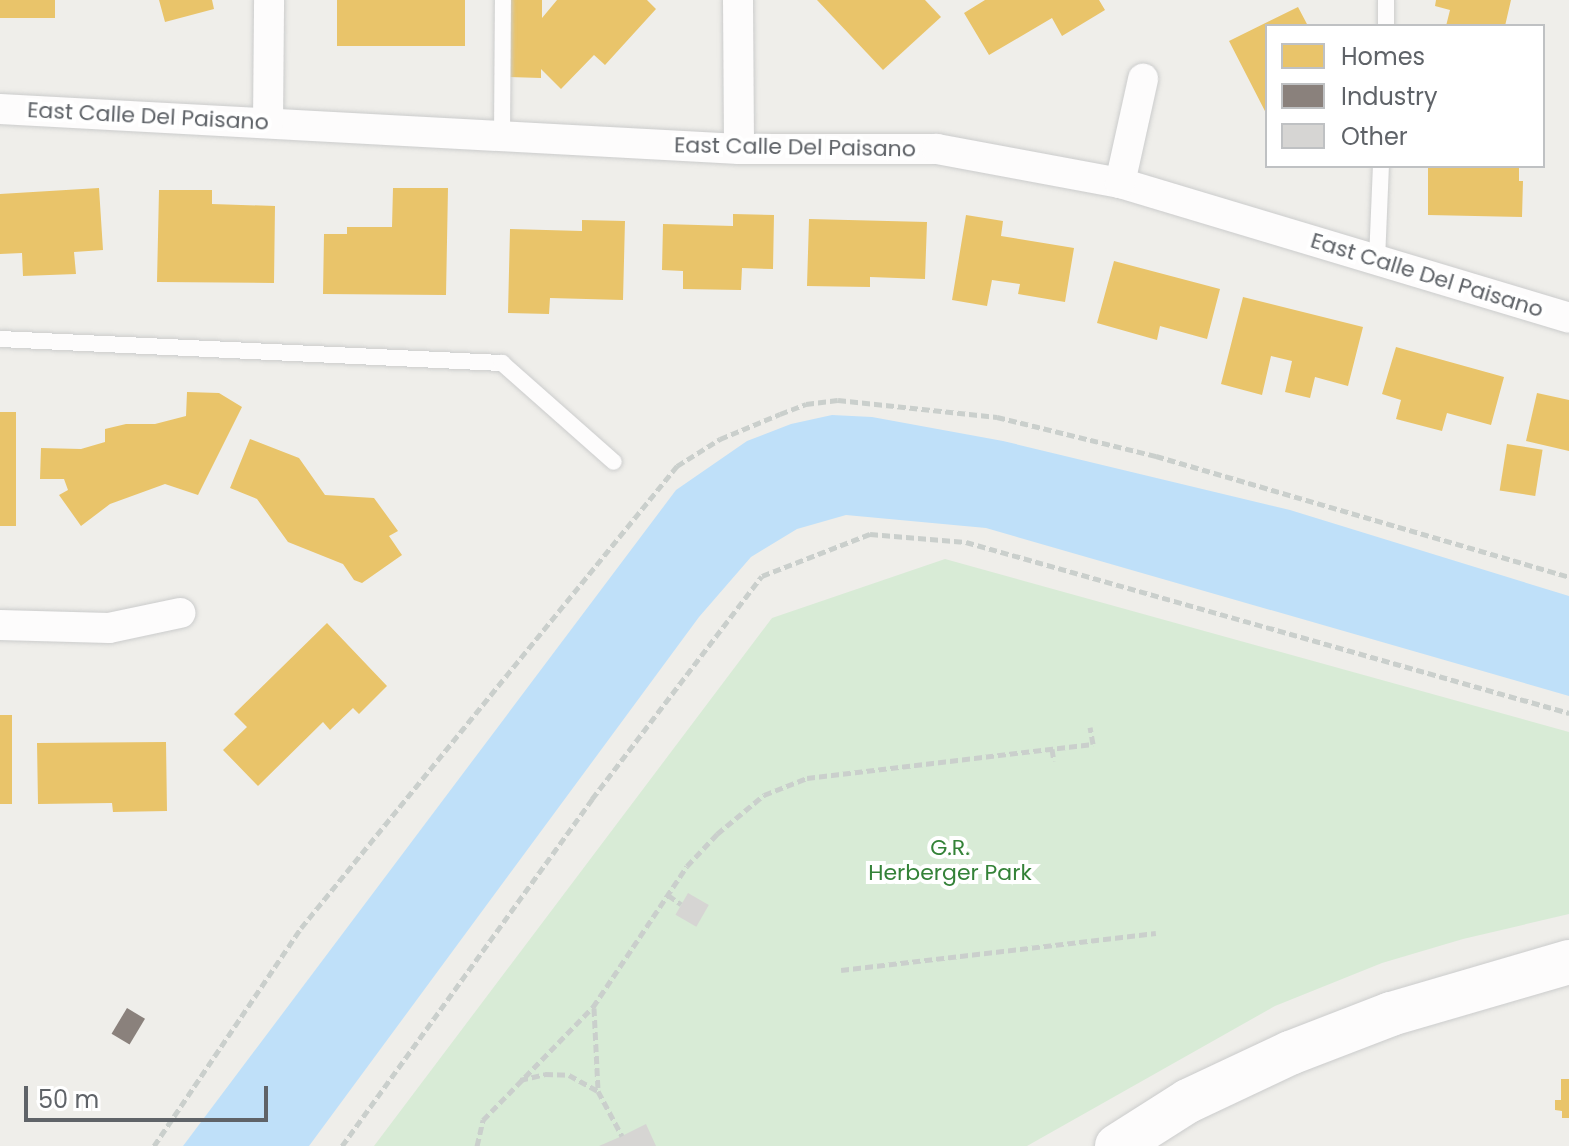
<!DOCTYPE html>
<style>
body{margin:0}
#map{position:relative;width:1569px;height:1146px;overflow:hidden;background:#efeeea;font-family:Poppins,sans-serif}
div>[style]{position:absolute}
.green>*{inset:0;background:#d8ebd6}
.water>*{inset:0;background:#bfe0f9}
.homes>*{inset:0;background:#e9c46a;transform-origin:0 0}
.industry>*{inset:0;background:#8a817c;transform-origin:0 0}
.building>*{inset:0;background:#d6d5d3;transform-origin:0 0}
.path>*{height:5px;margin-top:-2.5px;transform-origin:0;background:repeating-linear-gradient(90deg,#cacfcc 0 8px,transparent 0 12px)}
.roads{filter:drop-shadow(0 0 2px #cbcccc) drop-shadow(0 0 2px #cbcccc)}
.lane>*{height:16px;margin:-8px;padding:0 8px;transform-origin:8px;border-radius:8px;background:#fdfcfc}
.street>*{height:30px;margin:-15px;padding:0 15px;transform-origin:15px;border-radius:15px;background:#fdfcfc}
.secondary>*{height:44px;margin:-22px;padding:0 22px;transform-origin:22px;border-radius:22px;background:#fdfcfc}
span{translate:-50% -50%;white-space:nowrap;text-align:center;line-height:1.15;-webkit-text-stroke:8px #fff;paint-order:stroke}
.street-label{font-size:22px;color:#5f6368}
.park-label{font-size:22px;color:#348238}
.legend{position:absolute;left:1265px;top:24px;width:280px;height:144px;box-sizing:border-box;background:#fff;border:2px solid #bfc1c3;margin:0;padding:10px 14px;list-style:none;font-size:24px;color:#5f6368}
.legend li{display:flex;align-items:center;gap:16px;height:40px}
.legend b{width:40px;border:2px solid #bfc1c3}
.scale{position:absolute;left:24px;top:1086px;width:244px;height:36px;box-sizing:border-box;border:4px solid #5f6368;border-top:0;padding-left:10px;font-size:24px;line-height:28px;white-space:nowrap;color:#5f6368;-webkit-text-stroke:6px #fff;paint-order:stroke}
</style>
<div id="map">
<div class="green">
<div style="clip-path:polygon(945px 559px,1569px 732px,1569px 914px,1463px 939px,1382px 963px,1275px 1006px,1027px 1146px,374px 1146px,772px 618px)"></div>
</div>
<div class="water">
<div style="clip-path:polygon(832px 415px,872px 417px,1003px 441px,1290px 510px,1569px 596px,1569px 696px,986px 528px,846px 515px,797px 529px,751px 557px,699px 617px,309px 1146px,183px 1146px,676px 490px,747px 441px,791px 424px)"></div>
</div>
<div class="homes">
<div style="left:0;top:0;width:55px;height:18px"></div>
<div style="clip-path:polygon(159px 0,212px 0,214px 9px,165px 22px)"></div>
<div style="left:337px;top:0;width:128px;height:46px"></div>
<div style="clip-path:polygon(509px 0,542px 0,542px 18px,557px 0,647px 0,656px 9px,605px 65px,594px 55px,561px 89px,541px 69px,541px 78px,509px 77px)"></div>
<div style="clip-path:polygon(817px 0,925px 0,941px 17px,883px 70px)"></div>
<div style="clip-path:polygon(985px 0,1099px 0,1105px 10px,1062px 36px,1052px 18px,989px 55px,964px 13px)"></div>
<div style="clip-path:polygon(1436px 0,1511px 0,1505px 26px,1446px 26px,1450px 10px,1435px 6px)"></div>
<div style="clip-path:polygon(1298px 7px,1308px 26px,1267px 26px,1267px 115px,1229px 41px)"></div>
<div style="clip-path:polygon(1428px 166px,1519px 166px,1519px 181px,1523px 181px,1522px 217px,1428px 215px)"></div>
<div style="clip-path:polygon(99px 188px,103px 250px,74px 252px,76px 274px,23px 276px,22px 253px,0 254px,0 194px)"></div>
<div style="clip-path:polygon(393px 188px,448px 188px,446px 295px,323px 294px,324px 234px,347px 234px,347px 227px,392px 227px)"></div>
<div style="clip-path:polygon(159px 190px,212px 190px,212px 204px,275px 206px,274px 283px,157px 282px)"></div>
<div style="clip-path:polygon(733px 214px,774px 215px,773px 269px,742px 268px,741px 290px,683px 289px,683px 271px,662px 270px,663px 224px,733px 226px)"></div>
<div style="clip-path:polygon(966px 215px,1003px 221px,1001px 236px,1074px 248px,1065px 302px,1018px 294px,1020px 284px,992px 280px,987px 306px,952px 300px)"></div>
<div style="clip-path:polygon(809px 219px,927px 222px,925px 279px,870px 277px,870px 287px,807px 286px)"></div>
<div style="clip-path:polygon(582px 220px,625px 221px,623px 300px,550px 298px,549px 314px,508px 313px,510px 229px,582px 231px)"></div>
<div style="clip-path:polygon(1114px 261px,1220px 289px,1207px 339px,1160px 326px,1157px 340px,1097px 323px)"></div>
<div style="clip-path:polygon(1243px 297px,1363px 327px,1348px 386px,1315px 377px,1310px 398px,1285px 392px,1292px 361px,1271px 356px,1262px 395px,1221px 384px)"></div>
<div style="clip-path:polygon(1396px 347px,1504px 377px,1491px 425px,1447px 413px,1442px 431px,1396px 419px,1401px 400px,1382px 394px)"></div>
<div style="clip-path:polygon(187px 392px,219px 393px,242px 407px,198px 495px,165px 484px,110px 504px,81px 526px,59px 495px,68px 490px,64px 479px,40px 479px,41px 448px,81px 449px,105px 442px,105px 429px,126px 424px,155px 424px,186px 416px)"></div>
<div style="clip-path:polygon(1537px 393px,1569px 400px,1569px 451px,1526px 441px)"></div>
<div style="left:0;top:412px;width:16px;height:114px"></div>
<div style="clip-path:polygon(250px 439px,299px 458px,325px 495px,374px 498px,398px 531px,389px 536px,402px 555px,362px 583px,354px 580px,343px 564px,288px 542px,257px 499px,230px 488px)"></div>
<div style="left:1507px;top:444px;width:36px;height:47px;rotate:9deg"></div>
<div style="clip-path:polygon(327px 623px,387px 686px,359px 714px,353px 708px,330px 730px,323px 722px,258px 786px,223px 750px,247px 727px,234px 714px)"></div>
<div style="left:0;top:715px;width:12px;height:89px"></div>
<div style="clip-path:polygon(166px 742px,167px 811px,113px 812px,112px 803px,38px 804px,37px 743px)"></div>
<div style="clip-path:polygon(1561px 1079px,1569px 1079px,1569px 1118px,1562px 1118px,1562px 1111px,1555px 1110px,1555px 1100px,1561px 1100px)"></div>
</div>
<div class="industry">
<div style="left:127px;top:1008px;width:21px;height:30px;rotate:31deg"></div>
</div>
<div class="building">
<div style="left:688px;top:893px;width:24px;height:25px;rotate:30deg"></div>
<div style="clip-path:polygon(646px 1124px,656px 1146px,599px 1146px,622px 1136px)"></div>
</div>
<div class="path">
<div style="left:1052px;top:749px;width:12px;rotate:81deg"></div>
<div style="left:668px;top:895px;width:16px;rotate:35deg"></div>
<div style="left:841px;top:970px;width:317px;rotate:-6.7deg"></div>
<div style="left:594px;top:1008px;width:83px;rotate:87.2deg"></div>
<div style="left:520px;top:1080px;width:26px;rotate:-13deg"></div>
<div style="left:545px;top:1074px;width:24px;rotate:2deg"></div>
<div style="left:569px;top:1075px;width:33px;rotate:29deg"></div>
<div style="left:598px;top:1091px;width:51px;rotate:61.9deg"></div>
<div style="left:154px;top:1146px;width:263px;rotate:-56deg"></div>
<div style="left:301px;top:928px;width:596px;rotate:-50.86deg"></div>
<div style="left:677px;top:466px;width:51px;rotate:-32.1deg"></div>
<div style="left:720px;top:439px;width:65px;rotate:-22.6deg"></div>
<div style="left:780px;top:414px;width:28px;rotate:-21deg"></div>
<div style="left:806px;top:404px;width:32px;rotate:-7deg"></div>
<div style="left:838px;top:400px;width:160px;rotate:6.1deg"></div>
<div style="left:997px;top:417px;width:164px;rotate:13.8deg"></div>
<div style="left:1156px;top:456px;width:430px;rotate:16.3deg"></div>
<div style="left:342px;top:1146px;width:428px;rotate:-54.2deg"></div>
<div style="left:592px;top:799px;width:280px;rotate:-52.7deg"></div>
<div style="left:762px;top:576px;width:116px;rotate:-21.3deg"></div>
<div style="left:870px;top:534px;width:96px;rotate:4.8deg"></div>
<div style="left:966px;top:542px;width:627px;rotate:15.83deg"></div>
<div style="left:477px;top:1146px;width:27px;rotate:-77deg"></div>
<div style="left:483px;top:1120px;width:158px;rotate:-45.8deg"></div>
<div style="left:593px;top:1007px;width:169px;rotate:-56.3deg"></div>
<div style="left:687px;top:866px;width:44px;rotate:-46.8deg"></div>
<div style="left:717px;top:834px;width:61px;rotate:-39.7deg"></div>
<div style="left:764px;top:795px;width:46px;rotate:-21.6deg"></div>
<div style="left:807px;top:778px;width:288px;rotate:-6.8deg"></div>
<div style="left:1093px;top:744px;width:17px;rotate:-100deg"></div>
</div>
<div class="roads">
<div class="lane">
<div style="left:1386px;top:26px;width:26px;rotate:-90deg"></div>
<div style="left:502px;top:135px;width:135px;rotate:-89.6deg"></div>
<div style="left:1377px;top:260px;width:94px;rotate:-87.6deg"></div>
<div style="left:0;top:339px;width:503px;rotate:2.74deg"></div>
<div style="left:502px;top:363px;width:149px;rotate:41.5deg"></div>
</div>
<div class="street">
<div style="left:738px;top:0;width:149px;rotate:89.6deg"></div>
<div style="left:0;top:109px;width:740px;rotate:3.1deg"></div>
<div style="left:739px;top:149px;width:198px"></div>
<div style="left:937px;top:149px;width:186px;rotate:10.5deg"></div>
<div style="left:1120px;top:183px;width:469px;rotate:16.7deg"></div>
<div style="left:268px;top:123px;width:123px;rotate:-89.5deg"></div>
<div style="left:1120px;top:183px;width:107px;rotate:-77.5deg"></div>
<div style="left:0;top:625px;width:109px;rotate:1.6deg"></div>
<div style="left:109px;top:628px;width:73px;rotate:-11.9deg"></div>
</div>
<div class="secondary">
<div style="left:1117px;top:1146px;width:84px;rotate:-32.4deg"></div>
<div style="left:1188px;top:1101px;width:113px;rotate:-25.2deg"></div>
<div style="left:1290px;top:1053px;width:108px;rotate:-21.1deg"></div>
<div style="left:1391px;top:1014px;width:185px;rotate:-16.3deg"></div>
</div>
</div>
<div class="street-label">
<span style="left:148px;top:116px;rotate:3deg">East Calle Del Paisano</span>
<span style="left:795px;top:147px;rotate:1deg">East Calle Del Paisano</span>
<span style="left:1427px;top:275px;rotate:17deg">East Calle Del Paisano</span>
</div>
<div class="park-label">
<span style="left:950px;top:860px">G.R.<br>Herberger Park</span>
</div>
<ul class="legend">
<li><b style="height:22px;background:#e9c46a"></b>Homes</li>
<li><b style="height:22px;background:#8a817c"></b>Industry</li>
<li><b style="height:22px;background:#d6d5d3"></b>Other</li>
</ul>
<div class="scale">50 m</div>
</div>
